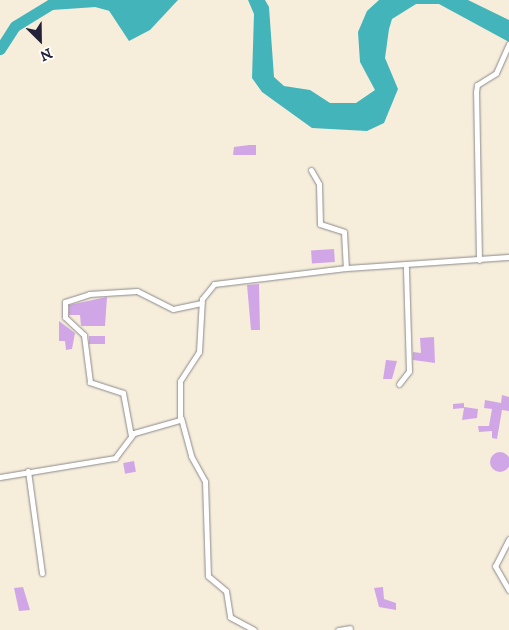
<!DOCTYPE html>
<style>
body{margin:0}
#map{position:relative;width:509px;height:630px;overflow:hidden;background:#f6eedb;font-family:"IM FELL DW Pica",serif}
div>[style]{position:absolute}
.water>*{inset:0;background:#43b4ba}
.river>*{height:11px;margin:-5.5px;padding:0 5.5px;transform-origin:5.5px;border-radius:5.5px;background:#43b4ba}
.building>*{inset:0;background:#d1a6e7;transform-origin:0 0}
.round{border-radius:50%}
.roads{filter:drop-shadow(0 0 1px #8c888b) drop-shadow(0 0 1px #8c888b)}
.street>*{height:5px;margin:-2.5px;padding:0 2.5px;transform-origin:2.5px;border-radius:2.5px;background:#fff}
span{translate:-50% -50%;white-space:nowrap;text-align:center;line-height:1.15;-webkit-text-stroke:4.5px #fdfcf7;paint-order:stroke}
.north{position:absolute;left:15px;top:15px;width:50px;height:50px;-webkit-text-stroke:4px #fdfcf7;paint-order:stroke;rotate:157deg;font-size:14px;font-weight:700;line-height:20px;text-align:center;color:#22223b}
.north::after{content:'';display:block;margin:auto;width:18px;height:22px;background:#22223b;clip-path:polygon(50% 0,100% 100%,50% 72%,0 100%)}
</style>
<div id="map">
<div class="water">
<div style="clip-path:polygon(102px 0,178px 0,150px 30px,129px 41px)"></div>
<div style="clip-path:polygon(248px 0,265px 0,269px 7px,274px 77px,284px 86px,310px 90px,330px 103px,356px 103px,375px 90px,360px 62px,358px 32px,367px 11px,379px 0,468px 0,509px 20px,509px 42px,439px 4px,416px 4px,392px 19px,389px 29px,385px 58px,398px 89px,384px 123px,367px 131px,312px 128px,262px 92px,252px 78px,254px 14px)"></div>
</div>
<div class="river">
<div style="left:0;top:49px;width:27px;rotate:-57deg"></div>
<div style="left:15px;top:26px;width:42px;rotate:-31.4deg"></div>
<div style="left:51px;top:4px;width:44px;rotate:-3.9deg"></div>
<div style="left:95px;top:1px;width:24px;rotate:15deg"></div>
</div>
<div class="building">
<div style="clip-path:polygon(249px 145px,256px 145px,256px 155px,233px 155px,234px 147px)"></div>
<div style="left:334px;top:249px;width:13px;height:23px;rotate:86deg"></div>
<div style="clip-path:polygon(259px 284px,260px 330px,251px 330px,247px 285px)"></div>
<div style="clip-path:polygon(107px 297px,105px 326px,81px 326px,80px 315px,69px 315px,69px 305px)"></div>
<div style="clip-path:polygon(59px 321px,75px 333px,72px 349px,66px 350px,65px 341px,59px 341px)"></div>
<div style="left:105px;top:336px;width:8px;height:16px;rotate:90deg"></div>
<div style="clip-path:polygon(434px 337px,435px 363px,413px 360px,413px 352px,421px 353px,420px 338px)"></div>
<div style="clip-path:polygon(386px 360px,397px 361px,392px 379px,383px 379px)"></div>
<div style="clip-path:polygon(502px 395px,509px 397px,509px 411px,502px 410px,497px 439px,492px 438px,492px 431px,479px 432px,478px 426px,489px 426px,492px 409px,484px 408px,485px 400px,501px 403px)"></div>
<div style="clip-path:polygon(464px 403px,464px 407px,478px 409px,477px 418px,462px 420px,464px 408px,453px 409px,453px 404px)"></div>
<div class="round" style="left:490px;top:452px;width:20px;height:20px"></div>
<div style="left:134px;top:461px;width:11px;height:11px;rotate:80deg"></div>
<div style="clip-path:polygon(23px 587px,30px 610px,19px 611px,14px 588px)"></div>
<div style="clip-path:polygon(383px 587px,384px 599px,396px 603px,396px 610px,379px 607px,374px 588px)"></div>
</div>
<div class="roads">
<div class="street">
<div style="left:311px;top:170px;width:16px;rotate:60deg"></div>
<div style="left:319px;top:184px;width:40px;rotate:88.6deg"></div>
<div style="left:320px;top:224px;width:25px;rotate:18deg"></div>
<div style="left:344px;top:232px;width:36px;rotate:87deg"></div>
<div style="left:479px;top:260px;width:168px;rotate:-91deg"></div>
<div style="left:476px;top:92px;width:7px;rotate:-82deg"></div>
<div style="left:477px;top:85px;width:22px;rotate:-32deg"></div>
<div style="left:496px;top:73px;width:32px;rotate:-66deg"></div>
<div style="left:399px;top:384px;width:16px;rotate:-52deg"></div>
<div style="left:409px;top:371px;width:104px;rotate:-91.7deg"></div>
<div style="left:181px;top:418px;width:39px;rotate:75deg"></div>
<div style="left:191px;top:456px;width:29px;rotate:61deg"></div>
<div style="left:205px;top:481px;width:95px;rotate:88.2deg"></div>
<div style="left:208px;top:576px;width:23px;rotate:40deg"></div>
<div style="left:226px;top:591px;width:26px;rotate:81deg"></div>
<div style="left:230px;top:617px;width:27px;rotate:28deg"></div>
<div style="left:131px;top:436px;width:44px;rotate:-100.5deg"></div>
<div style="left:123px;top:393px;width:35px;rotate:-162deg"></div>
<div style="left:90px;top:382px;width:47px;rotate:-97.3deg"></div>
<div style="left:84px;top:335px;width:26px;rotate:-137deg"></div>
<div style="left:65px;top:317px;width:15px;rotate:-90deg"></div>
<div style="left:65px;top:302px;width:25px;rotate:-18deg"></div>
<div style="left:89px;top:294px;width:48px;rotate:-3.6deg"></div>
<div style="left:137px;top:291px;width:40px;rotate:26.6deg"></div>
<div style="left:173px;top:309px;width:29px;rotate:-12deg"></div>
<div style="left:28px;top:471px;width:103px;rotate:82.2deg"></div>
<div style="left:0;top:477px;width:117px;rotate:-9.4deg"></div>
<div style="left:115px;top:458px;width:31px;rotate:-53deg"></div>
<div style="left:134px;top:433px;width:48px;rotate:-15.8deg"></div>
<div style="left:180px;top:420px;width:39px;rotate:-90deg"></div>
<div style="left:180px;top:381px;width:35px;rotate:-57deg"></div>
<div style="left:199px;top:352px;width:53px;rotate:-86.8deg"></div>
<div style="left:202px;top:299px;width:19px;rotate:-51deg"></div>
<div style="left:214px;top:284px;width:133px;rotate:-6.9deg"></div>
<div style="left:346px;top:268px;width:163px;rotate:-3.9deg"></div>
<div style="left:509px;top:539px;width:30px;rotate:117deg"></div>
<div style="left:495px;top:566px;width:28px;rotate:60deg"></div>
<div style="left:338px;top:630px;width:12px;rotate:-9deg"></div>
</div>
</div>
<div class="north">N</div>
</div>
